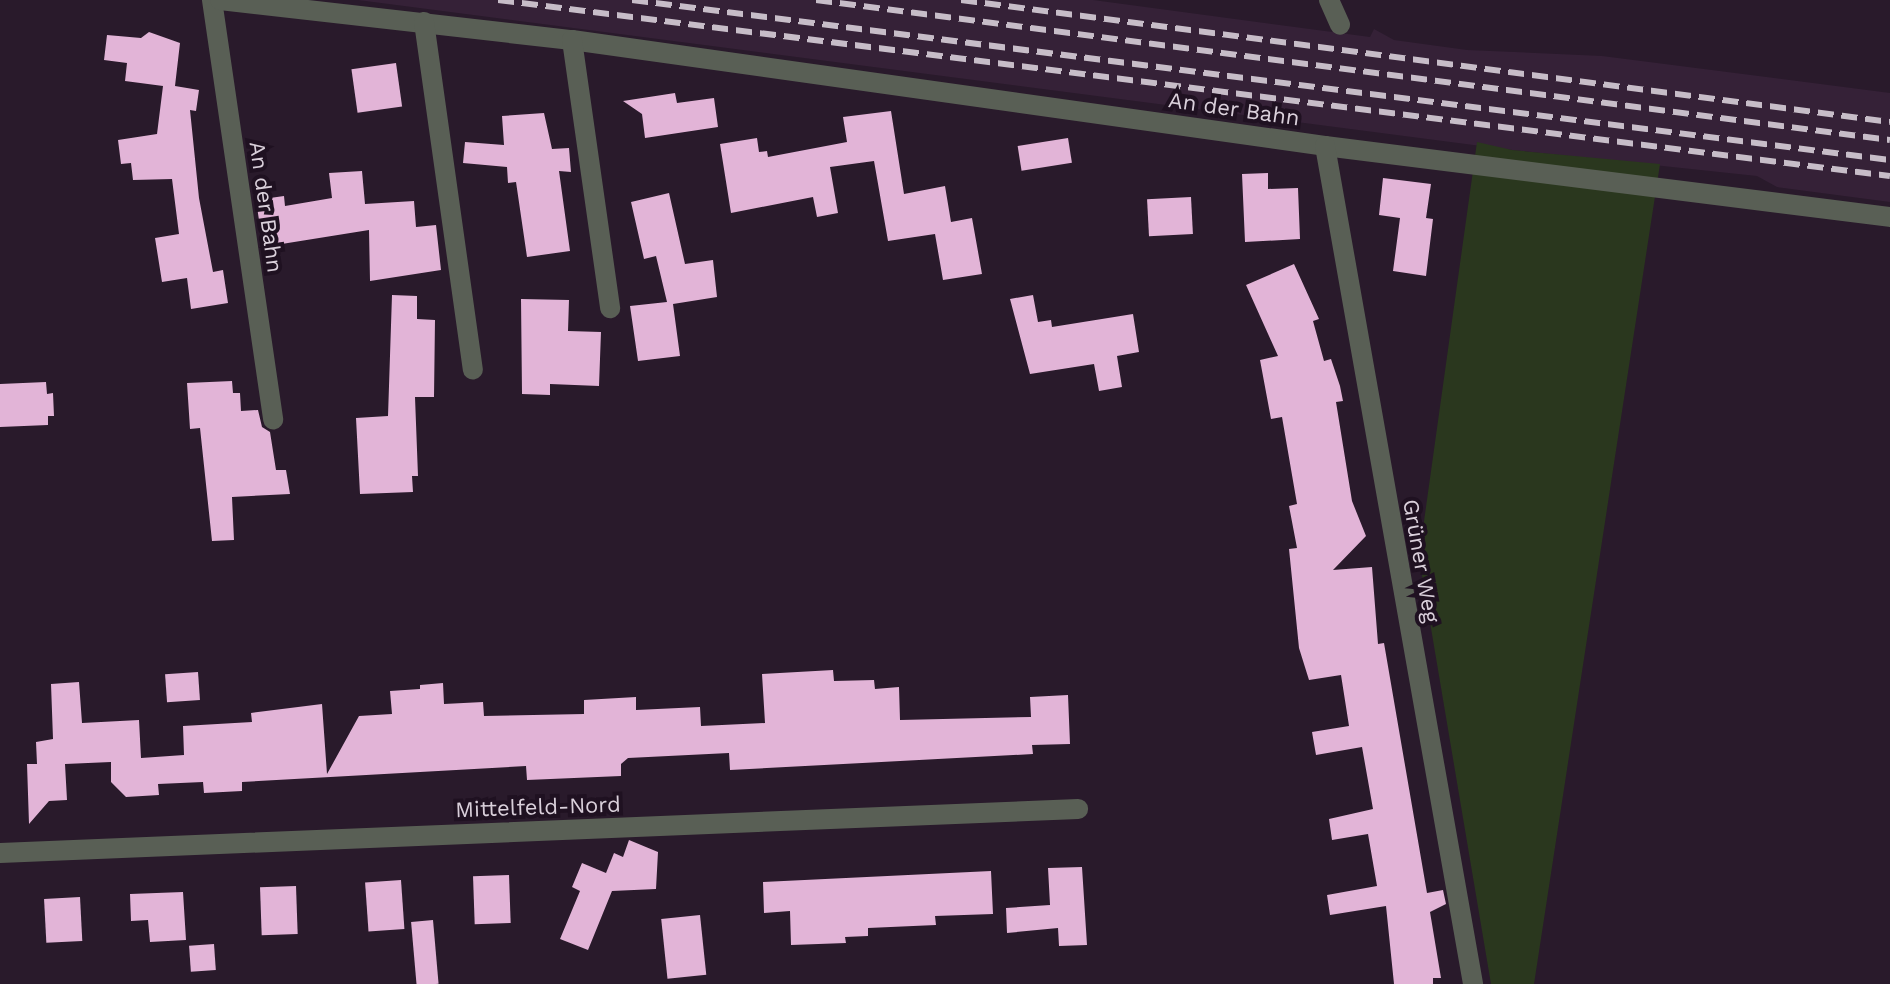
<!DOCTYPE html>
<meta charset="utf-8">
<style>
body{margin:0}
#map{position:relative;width:1890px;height:984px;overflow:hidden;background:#291a2b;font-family:"Work Sans",sans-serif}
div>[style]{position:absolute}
.built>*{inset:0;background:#352137}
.green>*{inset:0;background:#2a371e}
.building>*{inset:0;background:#e2b4d7;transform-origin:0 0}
.street>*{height:20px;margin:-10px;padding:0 10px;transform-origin:10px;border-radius:10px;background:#595f55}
.rail>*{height:6px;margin-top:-3px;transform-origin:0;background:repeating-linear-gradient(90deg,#c7bdc8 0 16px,transparent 0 24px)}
span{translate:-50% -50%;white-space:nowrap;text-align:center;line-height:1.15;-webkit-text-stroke:8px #1f1121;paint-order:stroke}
.street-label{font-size:22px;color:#dad0db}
</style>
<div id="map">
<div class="built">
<div style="clip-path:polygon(358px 0,1093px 0,1370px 37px,1374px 29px,1394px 40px,1467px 50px,1602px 56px,1890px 93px,1890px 202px,1777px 187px,1757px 176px,1512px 150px)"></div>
</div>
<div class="green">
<div style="clip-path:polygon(1477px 142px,1512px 150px,1660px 164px,1534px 984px,1491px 984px,1419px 557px)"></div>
</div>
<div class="building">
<div style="clip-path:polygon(149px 32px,180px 43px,175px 86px,199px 90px,196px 111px,190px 110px,199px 198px,213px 272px,223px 270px,228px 303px,191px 309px,187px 278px,162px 282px,155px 238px,179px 234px,172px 179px,133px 180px,131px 163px,121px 164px,118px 140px,157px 134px,163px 86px,125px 81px,127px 63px,104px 60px,107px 35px,141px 38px)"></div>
<div style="left:396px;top:63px;width:44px;height:45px;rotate:82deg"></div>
<div style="clip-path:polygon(675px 93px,677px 103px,714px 98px,718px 127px,645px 138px,642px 114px,623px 101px)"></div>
<div style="clip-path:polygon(891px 111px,904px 194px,945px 186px,951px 222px,972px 218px,982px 274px,943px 280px,935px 234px,888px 241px,874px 161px,830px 167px,838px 213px,817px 217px,813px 197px,731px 213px,720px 144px,757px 138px,759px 152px,767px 151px,768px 157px,847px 142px,843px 117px)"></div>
<div style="clip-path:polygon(544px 113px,552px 149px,569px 148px,571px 172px,559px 171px,570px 251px,527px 257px,516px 182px,508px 183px,507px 167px,463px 163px,465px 142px,504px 145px,502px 116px)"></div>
<div style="left:1068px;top:138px;width:25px;height:51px;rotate:81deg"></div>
<div style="clip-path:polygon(362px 171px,365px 204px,414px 201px,416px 227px,436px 225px,441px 270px,370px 281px,369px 230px,263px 247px,256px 200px,284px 196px,285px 206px,332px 198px,329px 173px)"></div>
<div style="clip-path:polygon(1268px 173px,1268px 189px,1298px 188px,1300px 239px,1245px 242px,1242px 174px)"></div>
<div style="clip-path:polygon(1383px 178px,1431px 184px,1426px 218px,1433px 219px,1426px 276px,1393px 271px,1400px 218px,1379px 215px)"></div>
<div style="clip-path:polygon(669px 193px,685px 264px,713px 260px,717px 297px,673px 304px,680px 356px,638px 361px,630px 306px,667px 302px,656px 256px,644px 259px,631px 202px)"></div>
<div style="left:1191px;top:197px;width:37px;height:44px;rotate:87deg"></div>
<div style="clip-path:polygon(1294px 264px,1319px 319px,1313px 321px,1324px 361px,1331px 359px,1340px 386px,1343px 401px,1336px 402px,1352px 501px,1366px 536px,1333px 570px,1372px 567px,1378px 644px,1384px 643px,1427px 893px,1443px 890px,1446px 904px,1430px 912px,1441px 978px,1433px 978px,1433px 984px,1394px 984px,1386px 906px,1330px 915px,1327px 895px,1377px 886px,1368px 834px,1332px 840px,1329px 819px,1373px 809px,1362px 747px,1316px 755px,1312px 732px,1349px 726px,1341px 675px,1309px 680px,1299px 648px,1289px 549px,1297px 548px,1289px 506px,1297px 504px,1282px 417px,1271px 419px,1260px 360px,1278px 356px,1246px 285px)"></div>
<div style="clip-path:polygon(392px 295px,417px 296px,417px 319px,435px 320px,434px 397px,415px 397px,418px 476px,412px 476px,413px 492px,360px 494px,356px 418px,388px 416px)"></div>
<div style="clip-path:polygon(1033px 295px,1038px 322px,1051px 320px,1052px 327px,1133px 314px,1139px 352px,1117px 356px,1122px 387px,1099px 391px,1094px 364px,1030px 374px,1010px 299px)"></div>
<div style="clip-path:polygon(521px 299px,569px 300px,568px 331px,601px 332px,599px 386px,550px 384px,550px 395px,522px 394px)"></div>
<div style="clip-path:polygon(232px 381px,233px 393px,240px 393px,241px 411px,258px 410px,262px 427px,270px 432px,276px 470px,286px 470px,290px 494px,232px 497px,234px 540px,212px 541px,200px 428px,190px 429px,187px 383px)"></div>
<div style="clip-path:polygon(46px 382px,47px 394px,53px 393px,54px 416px,48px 416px,48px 425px,0 427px,0 384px)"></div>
<div style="clip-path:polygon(833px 670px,834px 681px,874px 680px,875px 689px,899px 687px,900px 720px,1031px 717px,1030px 697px,1068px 695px,1070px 744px,1032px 745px,1033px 754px,730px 770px,729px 753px,628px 758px,621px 764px,621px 776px,527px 780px,526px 766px,242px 782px,242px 791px,204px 793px,203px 782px,158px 784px,159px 795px,126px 797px,111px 782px,111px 762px,65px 764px,67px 800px,49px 801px,29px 824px,27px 764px,37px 764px,36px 742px,53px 739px,51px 684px,79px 682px,82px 723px,139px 720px,141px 758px,184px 755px,183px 726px,252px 722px,251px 713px,322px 704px,327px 774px,359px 716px,392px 714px,390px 691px,420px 689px,420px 685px,443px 683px,444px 704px,483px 702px,484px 716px,584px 714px,584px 700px,636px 697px,636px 710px,700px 707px,701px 726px,765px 723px,762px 674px)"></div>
<div style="left:198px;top:672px;width:28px;height:33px;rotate:86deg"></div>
<div style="clip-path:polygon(629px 840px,658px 852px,656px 889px,612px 891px,588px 950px,560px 939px,580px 891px,572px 887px,582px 863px,606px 873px,614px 853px,623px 857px)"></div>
<div style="clip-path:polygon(1082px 867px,1087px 945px,1059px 946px,1058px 928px,1007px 933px,1006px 908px,1050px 905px,1048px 868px)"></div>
<div style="clip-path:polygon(991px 871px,993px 914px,935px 916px,936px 925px,868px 928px,868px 936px,845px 937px,846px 943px,791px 945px,790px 911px,764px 913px,763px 882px)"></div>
<div style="left:509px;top:875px;width:48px;height:36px;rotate:88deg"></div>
<div style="left:401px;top:880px;width:49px;height:36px;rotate:86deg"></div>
<div style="left:296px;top:886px;width:48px;height:36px;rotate:88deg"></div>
<div style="clip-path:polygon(183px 892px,186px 940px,150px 942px,148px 920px,131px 921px,130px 894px)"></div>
<div style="left:80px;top:897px;width:44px;height:36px;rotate:87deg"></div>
<div style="left:700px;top:915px;width:60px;height:39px;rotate:84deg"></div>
<div style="left:433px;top:920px;width:64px;height:22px;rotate:85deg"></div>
<div style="left:214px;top:944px;width:26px;height:25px;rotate:86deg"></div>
</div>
<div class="street">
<div style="left:212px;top:0;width:424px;rotate:81.7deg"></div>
<div style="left:220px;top:0;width:354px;rotate:6.5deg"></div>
<div style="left:572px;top:40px;width:760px;rotate:8.01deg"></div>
<div style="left:1325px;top:146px;width:569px;rotate:7.16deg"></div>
<div style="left:1329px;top:0;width:27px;rotate:66deg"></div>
<div style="left:424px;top:22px;width:351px;rotate:82deg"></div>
<div style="left:572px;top:40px;width:271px;rotate:81.9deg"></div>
<div style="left:1325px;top:146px;width:851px;rotate:79.98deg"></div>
<div style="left:0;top:853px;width:1079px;rotate:-2.34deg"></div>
</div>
<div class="rail">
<div style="left:498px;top:0;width:1403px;rotate:7.21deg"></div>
<div style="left:632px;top:0;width:1268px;rotate:7.25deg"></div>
<div style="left:816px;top:0;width:1083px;rotate:7.43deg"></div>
<div style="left:961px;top:0;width:937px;rotate:7.48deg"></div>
</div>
<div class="street-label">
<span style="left:1234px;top:109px;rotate:8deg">An der Bahn</span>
<span style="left:266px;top:207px;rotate:82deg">An der Bahn</span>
<span style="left:1421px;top:561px;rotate:80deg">Grüner Weg</span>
<span style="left:538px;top:807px;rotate:-2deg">Mittelfeld-Nord</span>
</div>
</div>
